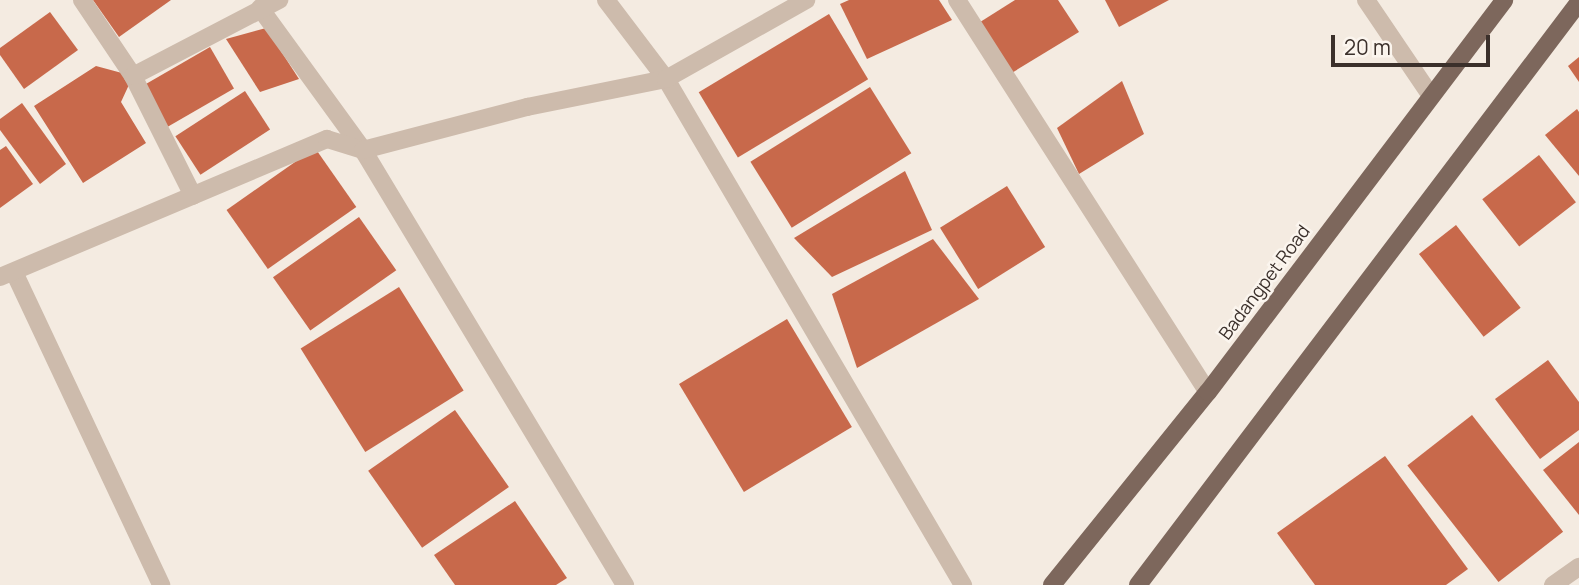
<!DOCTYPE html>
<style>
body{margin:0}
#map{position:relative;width:1579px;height:585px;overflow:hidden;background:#f4ebe1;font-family:Manrope,sans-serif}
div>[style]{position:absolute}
.building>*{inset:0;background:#c8694b;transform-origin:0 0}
.minor>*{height:18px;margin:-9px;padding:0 9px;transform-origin:9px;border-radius:9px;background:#cdbbac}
.major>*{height:18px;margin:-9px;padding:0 9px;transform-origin:9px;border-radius:9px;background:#7d675c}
span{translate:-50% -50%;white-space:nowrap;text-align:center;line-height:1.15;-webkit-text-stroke:5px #fbf5ee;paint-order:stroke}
.street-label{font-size:18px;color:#3b302b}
.scale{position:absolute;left:1331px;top:35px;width:159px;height:32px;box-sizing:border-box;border:4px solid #3b302b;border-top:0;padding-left:9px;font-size:21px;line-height:24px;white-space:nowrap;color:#3b302b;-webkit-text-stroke:5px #fbf5ee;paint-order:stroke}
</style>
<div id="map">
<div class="building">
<div style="clip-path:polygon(93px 0,171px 0,119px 37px)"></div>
<div style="clip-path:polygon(849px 0,939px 0,952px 20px,867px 59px,840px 4px)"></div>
<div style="clip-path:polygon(1015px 0,1058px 0,1079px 32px,1010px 74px,977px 24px)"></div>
<div style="clip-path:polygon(1105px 0,1169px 0,1119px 27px)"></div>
<div style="clip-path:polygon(50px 12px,78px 50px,24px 89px,0 55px,0 48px)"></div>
<div style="left:829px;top:14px;width:76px;height:152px;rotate:59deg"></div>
<div style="clip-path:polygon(266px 28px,299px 79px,260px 92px,226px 39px)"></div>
<div style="left:210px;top:47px;width:48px;height:79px;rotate:60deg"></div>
<div style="clip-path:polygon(1579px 57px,1579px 82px,1568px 66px)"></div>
<div style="clip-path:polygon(96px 66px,133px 76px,121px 102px,146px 143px,83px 183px,34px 106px)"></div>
<div style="clip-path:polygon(1122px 81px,1144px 134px,1079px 174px,1057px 128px)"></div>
<div style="left:870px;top:87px;width:78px;height:141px;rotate:58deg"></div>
<div style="left:245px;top:91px;width:46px;height:83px;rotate:57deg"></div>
<div style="clip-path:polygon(22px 103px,66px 164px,40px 184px,0 130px,0 119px)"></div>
<div style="clip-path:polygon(1577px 109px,1579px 112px,1579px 176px,1545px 135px)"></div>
<div style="clip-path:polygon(6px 146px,33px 184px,0 208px,0 150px)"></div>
<div style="left:315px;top:148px;width:72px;height:108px;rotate:55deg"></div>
<div style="left:1539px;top:155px;width:60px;height:72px;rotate:52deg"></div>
<div style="clip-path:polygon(905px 171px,932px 230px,832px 277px,794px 238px)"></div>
<div style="left:1007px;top:186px;width:72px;height:79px;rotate:58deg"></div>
<div style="left:359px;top:217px;width:65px;height:105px;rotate:55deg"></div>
<div style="left:1456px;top:225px;width:105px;height:47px;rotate:52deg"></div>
<div style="clip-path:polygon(933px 239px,979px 299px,857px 368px,832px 294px)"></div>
<div style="left:399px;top:287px;width:122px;height:116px;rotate:58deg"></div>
<div style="left:787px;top:319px;width:126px;height:126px;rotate:59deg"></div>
<div style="clip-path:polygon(1548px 360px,1579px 402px,1579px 430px,1540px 459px,1495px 399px)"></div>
<div style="left:455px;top:410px;width:94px;height:106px;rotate:55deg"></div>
<div style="left:1472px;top:415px;width:148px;height:82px;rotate:52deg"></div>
<div style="clip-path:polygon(1579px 442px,1579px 515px,1543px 470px)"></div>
<div style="clip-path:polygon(1385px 456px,1468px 569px,1446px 585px,1315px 585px,1277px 533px)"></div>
<div style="clip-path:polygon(515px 501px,567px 578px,556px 585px,455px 585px,434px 555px)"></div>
</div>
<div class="minor">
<div style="left:82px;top:0;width:92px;rotate:56.1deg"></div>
<div style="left:133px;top:76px;width:134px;rotate:63.4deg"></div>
<div style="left:606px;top:0;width:99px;rotate:52.8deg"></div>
<div style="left:666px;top:79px;width:587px;rotate:59.59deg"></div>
<div style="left:957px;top:0;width:465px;rotate:57.4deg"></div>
<div style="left:1366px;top:0;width:116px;rotate:55.9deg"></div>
<div style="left:260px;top:8px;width:175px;rotate:54deg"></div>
<div style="left:363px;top:150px;width:508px;rotate:58.94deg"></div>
<div style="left:133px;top:76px;width:165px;rotate:-27.5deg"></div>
<div style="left:14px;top:272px;width:346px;rotate:64.8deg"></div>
<div style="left:0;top:277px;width:355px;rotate:-22.9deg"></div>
<div style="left:327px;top:139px;width:38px;rotate:17deg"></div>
<div style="left:363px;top:150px;width:170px;rotate:-14.7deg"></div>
<div style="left:527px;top:107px;width:142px;rotate:-11.4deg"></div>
<div style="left:666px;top:79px;width:161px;rotate:-29.4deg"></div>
<div style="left:1553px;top:585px;width:32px;rotate:-35deg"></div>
</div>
<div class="major">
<div style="left:1052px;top:585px;width:248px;rotate:-51.1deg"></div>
<div style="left:1208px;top:392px;width:491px;rotate:-52.9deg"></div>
<div style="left:1138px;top:585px;width:731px;rotate:-52.89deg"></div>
</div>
<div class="street-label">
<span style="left:1264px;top:282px;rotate:-53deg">Badangpet Road</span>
</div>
<div class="scale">20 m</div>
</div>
